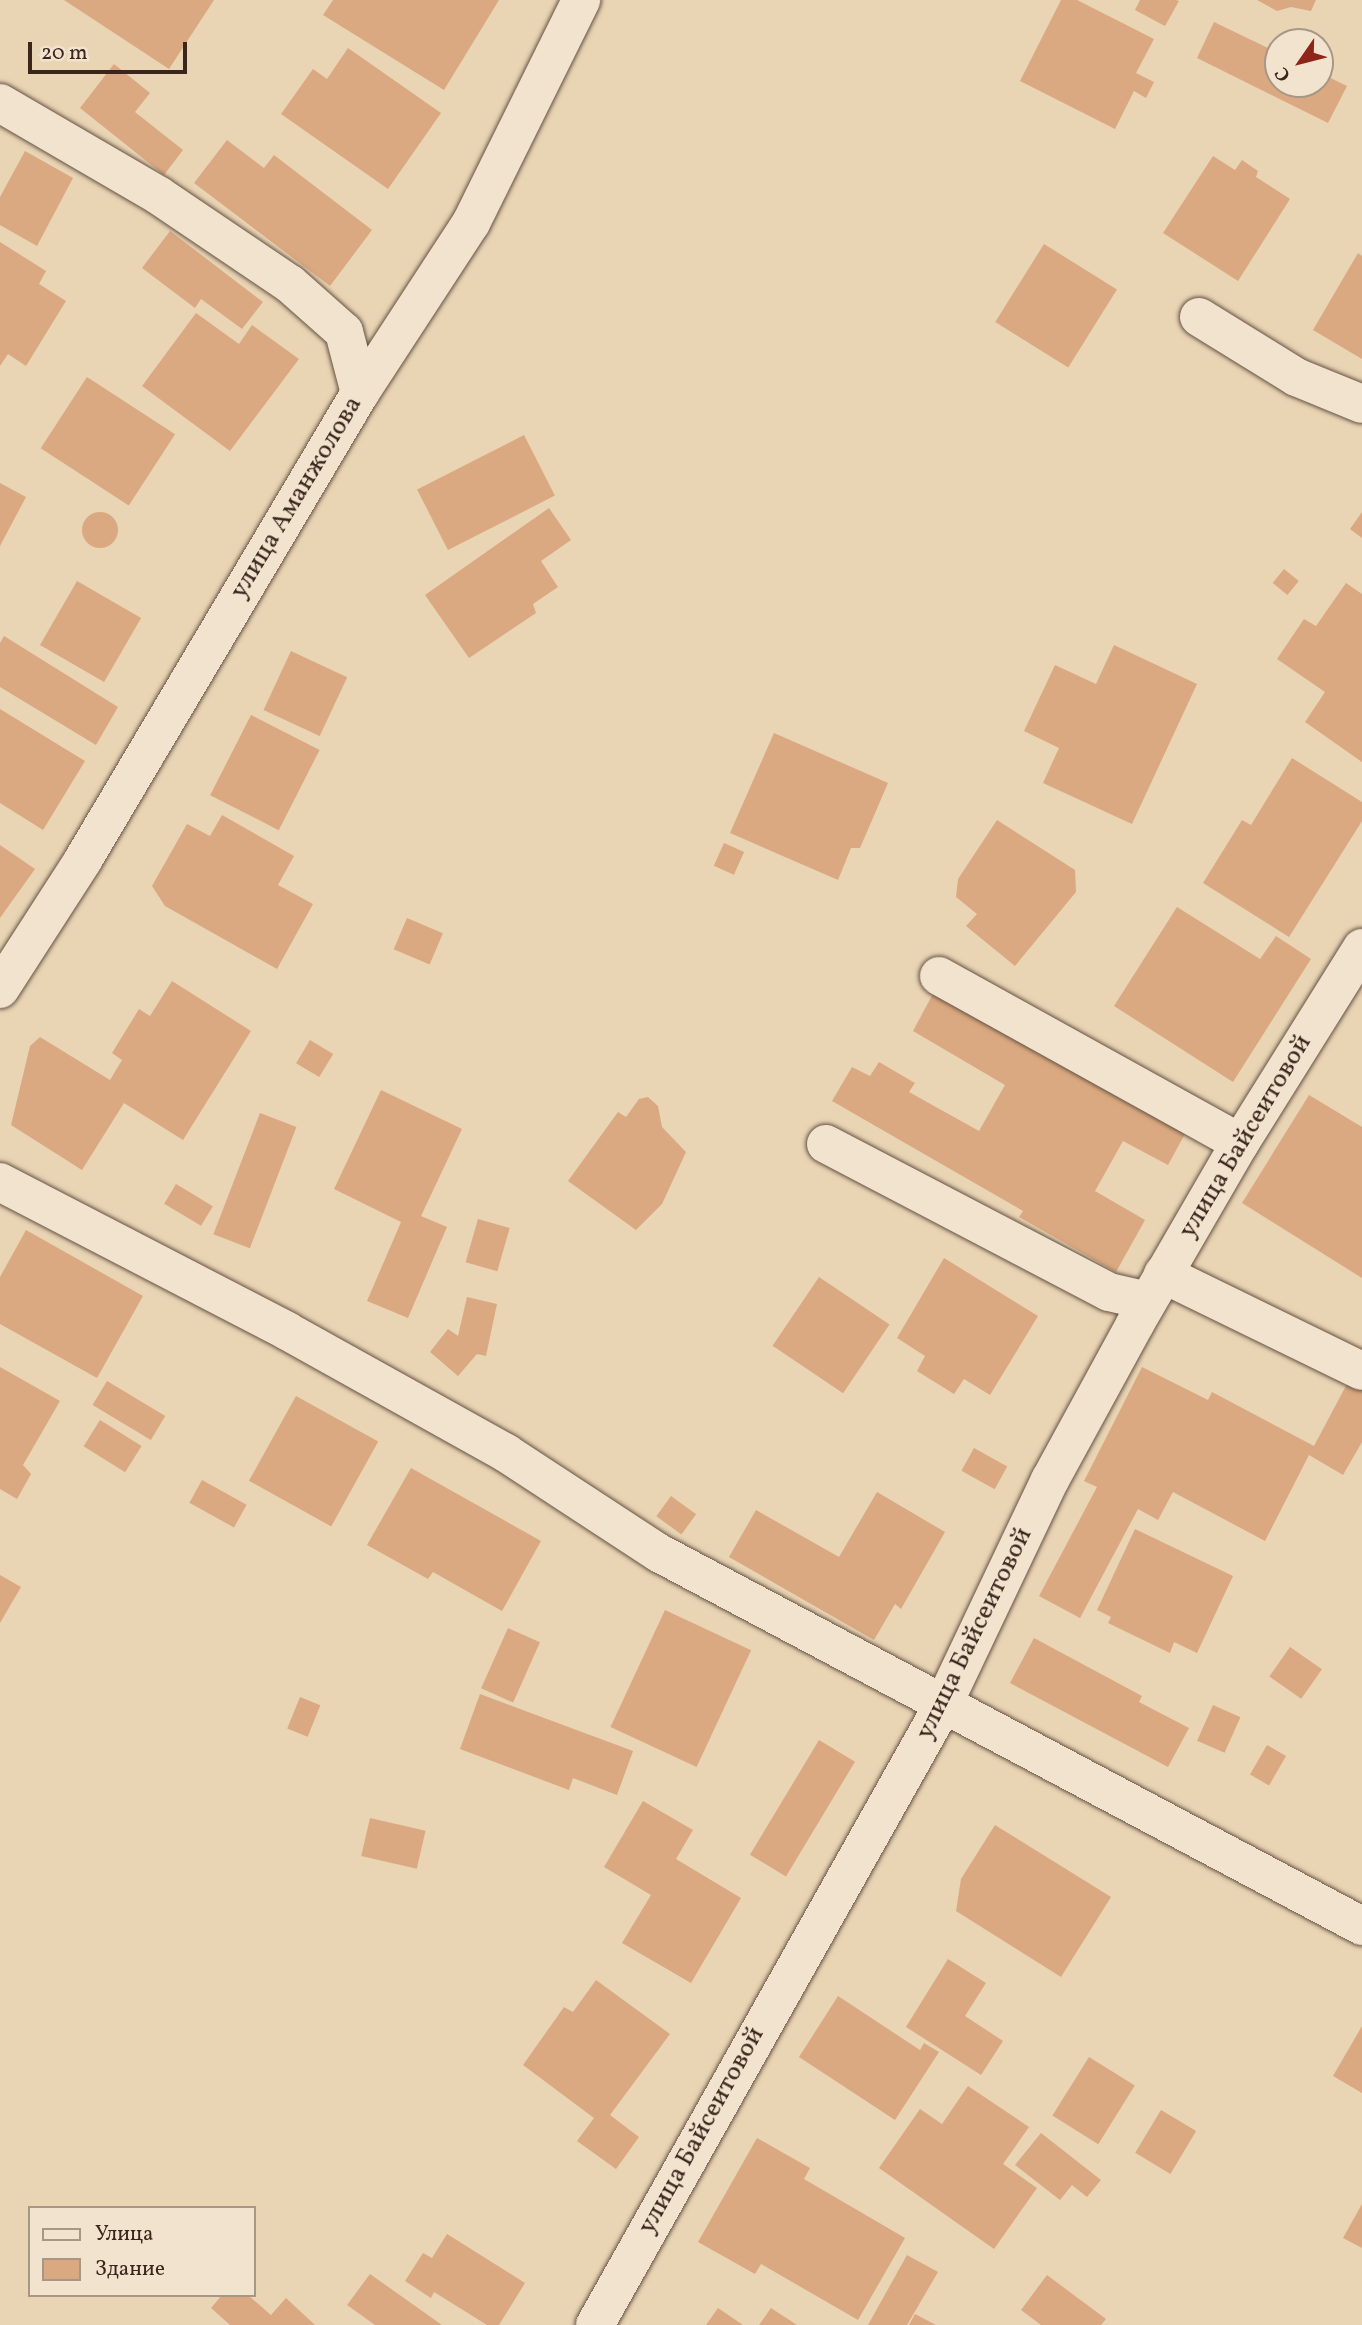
<!DOCTYPE html>
<meta charset="utf-8">
<style>
body{margin:0}
#map{position:relative;width:1362px;height:2325px;overflow:hidden;background:#e9d4b4;font-family:Vollkorn,serif}
div>[style]{position:absolute}
.building>*{inset:0;background:#dba981;transform-origin:0 0}
.round{border-radius:50%}
.roads{filter:drop-shadow(0 0 2px #665243) drop-shadow(0 0 2px #665243)}
.minor>*{height:38px;margin:-19px;padding:0 19px;transform-origin:19px;border-radius:19px;background:#f1e3ce}
span{translate:-50% -50%;white-space:nowrap;text-align:center;line-height:1.15;-webkit-text-stroke:5px #f1e3ce;paint-order:stroke}
.street-label{font-size:26px;color:#3a261d}
.legend{position:absolute;left:28px;top:2206px;width:228px;height:91px;box-sizing:border-box;background:#f1e3ce;border:2px solid #a89787;margin:0;padding:9px 12px;list-style:none;font-size:21px;color:#3a261d}
.legend li{display:flex;align-items:center;gap:14px;height:35px}
.legend b{width:35px;border:2px solid #a89787}
.north{position:absolute;left:1264px;top:28px;width:70px;height:70px;box-sizing:border-box;background:#f1e3ce;border:2px solid #a89787;border-radius:50%;rotate:235deg;font-size:19px;font-weight:700;line-height:28px;text-align:center;color:#3a261d}
.north::after{content:'';display:block;margin:auto;width:24px;height:32px;background:#8f2418;clip-path:polygon(50% 0,100% 100%,50% 72%,0 100%)}
.scale{position:absolute;left:28px;top:42px;width:159px;height:32px;box-sizing:border-box;border:4px solid #3a261d;border-top:0;padding-left:9px;font-size:21px;line-height:24px;white-space:nowrap;color:#3a261d;-webkit-text-stroke:5px #f1e3ce;paint-order:stroke}
</style>
<div id="map">
<div class="building">
<div style="clip-path:polygon(64px 0,214px 0,169px 69px)"></div>
<div style="clip-path:polygon(333px 0,499px 0,444px 90px,323px 15px)"></div>
<div style="clip-path:polygon(1061px 0,1077px 0,1154px 39px,1136px 73px,1154px 82px,1146px 98px,1134px 91px,1115px 129px,1020px 81px)"></div>
<div style="clip-path:polygon(1140px 0,1176px 0,1179px 1px,1165px 26px,1135px 10px)"></div>
<div style="clip-path:polygon(1257px 0,1316px 0,1311px 11px,1291px 7px,1277px 11px)"></div>
<div style="clip-path:polygon(1214px 22px,1278px 53px,1278px 84px,1320px 84px,1320px 73px,1347px 86px,1328px 123px,1197px 58px)"></div>
<div style="clip-path:polygon(348px 48px,441px 113px,388px 189px,281px 114px,313px 69px,327px 79px)"></div>
<div style="clip-path:polygon(114px 64px,150px 93px,135px 112px,183px 150px,164px 175px,80px 108px)"></div>
<div style="clip-path:polygon(227px 140px,264px 168px,274px 155px,372px 230px,330px 286px,194px 183px)"></div>
<div style="clip-path:polygon(25px 151px,73px 178px,37px 246px,0 225px,0 197px)"></div>
<div style="clip-path:polygon(1213px 156px,1235px 170px,1242px 160px,1258px 171px,1256px 177px,1290px 199px,1238px 281px,1163px 233px)"></div>
<div style="clip-path:polygon(170px 231px,263px 302px,242px 329px,201px 299px,195px 308px,142px 268px)"></div>
<div style="clip-path:polygon(0 242px,46px 271px,39px 284px,66px 301px,26px 366px,8px 354px,0 366px)"></div>
<div style="left:1044px;top:244px;width:86px;height:92px;rotate:32deg"></div>
<div style="clip-path:polygon(1358px 253px,1362px 256px,1362px 359px,1313px 330px)"></div>
<div style="clip-path:polygon(196px 313px,239px 344px,252px 325px,299px 359px,230px 451px,142px 386px)"></div>
<div style="left:87px;top:377px;width:105px;height:85px;rotate:33deg"></div>
<div style="left:524px;top:435px;width:68px;height:120px;rotate:63deg"></div>
<div style="clip-path:polygon(0 483px,26px 497px,0 546px)"></div>
<div style="clip-path:polygon(549px 508px,571px 540px,541px 561px,558px 587px,533px 604px,536px 613px,469px 658px,425px 595px)"></div>
<div class="round" style="left:82px;top:512px;width:36px;height:36px"></div>
<div style="clip-path:polygon(1362px 512px,1362px 538px,1350px 529px)"></div>
<div style="left:1284px;top:569px;width:19px;height:18px;rotate:39deg"></div>
<div style="left:77px;top:581px;width:74px;height:74px;rotate:30deg"></div>
<div style="clip-path:polygon(1346px 583px,1362px 594px,1362px 762px,1305px 722px,1325px 692px,1277px 659px,1304px 619px,1316px 626px)"></div>
<div style="clip-path:polygon(4px 636px,118px 707px,96px 745px,0 687px,0 643px)"></div>
<div style="clip-path:polygon(1114px 645px,1197px 684px,1132px 824px,1043px 783px,1059px 748px,1024px 731px,1055px 665px,1096px 684px)"></div>
<div style="left:291px;top:651px;width:62px;height:65px;rotate:25deg"></div>
<div style="clip-path:polygon(0 709px,85px 761px,43px 830px,0 803px)"></div>
<div style="left:251px;top:715px;width:77px;height:90px;rotate:27deg"></div>
<div style="clip-path:polygon(774px 733px,888px 783px,860px 848px,851px 848px,838px 880px,730px 833px)"></div>
<div style="clip-path:polygon(1292px 758px,1362px 802px,1362px 821px,1289px 937px,1203px 883px,1242px 820px,1251px 825px)"></div>
<div style="clip-path:polygon(222px 815px,294px 856px,278px 885px,313px 904px,277px 969px,165px 906px,152px 886px,187px 824px,210px 836px)"></div>
<div style="clip-path:polygon(997px 820px,1075px 870px,1076px 892px,1015px 966px,966px 926px,977px 914px,956px 897px,958px 879px)"></div>
<div style="left:724px;top:843px;width:22px;height:25px;rotate:24deg"></div>
<div style="clip-path:polygon(0 845px,35px 869px,0 918px)"></div>
<div style="clip-path:polygon(1177px 907px,1260px 959px,1276px 936px,1311px 959px,1233px 1082px,1114px 1006px)"></div>
<div style="left:407px;top:918px;width:39px;height:34px;rotate:23deg"></div>
<div style="clip-path:polygon(172px 981px,251px 1031px,183px 1140px,124px 1103px,82px 1170px,11px 1125px,30px 1046px,40px 1037px,110px 1080px,122px 1060px,112px 1053px,139px 1009px,150px 1016px)"></div>
<div style="clip-path:polygon(935px 990px,1185px 1134px,1168px 1165px,1123px 1141px,1095px 1191px,1145px 1220px,1116px 1272px,1019px 1217px,1023px 1211px,832px 1101px,852px 1067px,870px 1076px,879px 1062px,915px 1083px,909px 1092px,979px 1131px,1005px 1085px,913px 1031px)"></div>
<div style="left:310px;top:1040px;width:27px;height:27px;rotate:31deg"></div>
<div style="clip-path:polygon(381px 1090px,462px 1129px,421px 1216px,447px 1227px,408px 1318px,367px 1301px,401px 1222px,334px 1189px)"></div>
<div style="clip-path:polygon(1309px 1095px,1362px 1127px,1362px 1278px,1242px 1203px)"></div>
<div style="clip-path:polygon(648px 1097px,658px 1106px,662px 1127px,686px 1152px,662px 1204px,636px 1230px,568px 1181px,618px 1112px,626px 1117px,639px 1099px)"></div>
<div style="left:260px;top:1113px;width:39px;height:130px;rotate:21deg"></div>
<div style="left:176px;top:1184px;width:43px;height:23px;rotate:31deg"></div>
<div style="left:478px;top:1219px;width:33px;height:45px;rotate:16deg"></div>
<div style="clip-path:polygon(26px 1230px,143px 1296px,97px 1378px,0 1324px,0 1277px)"></div>
<div style="clip-path:polygon(944px 1258px,1038px 1316px,990px 1395px,964px 1379px,954px 1394px,917px 1371px,925px 1356px,897px 1338px)"></div>
<div style="left:819px;top:1277px;width:85px;height:83px;rotate:34deg"></div>
<div style="clip-path:polygon(467px 1297px,497px 1304px,486px 1356px,477px 1354px,458px 1376px,430px 1352px,448px 1329px,458px 1336px)"></div>
<div style="clip-path:polygon(0 1367px,60px 1401px,23px 1465px,31px 1474px,17px 1499px,0 1489px)"></div>
<div style="clip-path:polygon(1142px 1367px,1208px 1400px,1212px 1392px,1314px 1446px,1348px 1382px,1362px 1390px,1362px 1442px,1343px 1475px,1309px 1455px,1265px 1541px,1173px 1492px,1158px 1520px,1138px 1509px,1080px 1618px,1039px 1596px,1097px 1487px,1084px 1481px)"></div>
<div style="left:107px;top:1381px;width:68px;height:28px;rotate:31deg"></div>
<div style="left:296px;top:1396px;width:94px;height:97px;rotate:29deg"></div>
<div style="left:100px;top:1420px;width:49px;height:31px;rotate:32deg"></div>
<div style="left:974px;top:1448px;width:38px;height:26px;rotate:29deg"></div>
<div style="clip-path:polygon(411px 1468px,541px 1541px,502px 1611px,433px 1572px,428px 1579px,367px 1545px)"></div>
<div style="left:202px;top:1480px;width:51px;height:26px;rotate:29deg"></div>
<div style="clip-path:polygon(877px 1492px,945px 1532px,901px 1609px,895px 1604px,874px 1640px,729px 1557px,756px 1510px,839px 1557px)"></div>
<div style="left:671px;top:1496px;width:31px;height:25px;rotate:36deg"></div>
<div style="clip-path:polygon(1135px 1529px,1233px 1576px,1197px 1653px,1174px 1642px,1170px 1653px,1108px 1623px,1111px 1617px,1097px 1610px)"></div>
<div style="clip-path:polygon(0 1575px,21px 1587px,0 1623px)"></div>
<div style="left:665px;top:1610px;width:95px;height:129px;rotate:25deg"></div>
<div style="left:508px;top:1628px;width:35px;height:66px;rotate:24deg"></div>
<div style="clip-path:polygon(1034px 1638px,1142px 1696px,1139px 1702px,1189px 1728px,1168px 1767px,1010px 1683px)"></div>
<div style="left:1290px;top:1647px;width:39px;height:36px;rotate:35deg"></div>
<div style="clip-path:polygon(480px 1694px,633px 1751px,617px 1795px,573px 1778px,569px 1790px,460px 1749px)"></div>
<div style="left:300px;top:1697px;width:22px;height:34px;rotate:22deg"></div>
<div style="left:1213px;top:1705px;width:30px;height:39px;rotate:24deg"></div>
<div style="left:819px;top:1740px;width:42px;height:134px;rotate:31deg"></div>
<div style="left:1267px;top:1745px;width:22px;height:34px;rotate:30deg"></div>
<div style="clip-path:polygon(643px 1801px,693px 1830px,676px 1859px,741px 1898px,691px 1983px,622px 1943px,651px 1895px,604px 1867px)"></div>
<div style="left:370px;top:1818px;width:57px;height:39px;rotate:13deg"></div>
<div style="clip-path:polygon(995px 1825px,1111px 1897px,1061px 1977px,956px 1911px,961px 1879px)"></div>
<div style="clip-path:polygon(948px 1959px,986px 1983px,965px 2016px,1003px 2041px,981px 2075px,906px 2027px)"></div>
<div style="clip-path:polygon(596px 1980px,670px 2034px,610px 2115px,639px 2137px,616px 2169px,577px 2141px,594px 2118px,523px 2065px,564px 2007px,573px 2012px)"></div>
<div style="clip-path:polygon(838px 1996px,920px 2050px,924px 2043px,939px 2052px,895px 2120px,799px 2057px)"></div>
<div style="clip-path:polygon(1362px 2026px,1362px 2093px,1333px 2076px)"></div>
<div style="left:1089px;top:2057px;width:54px;height:69px;rotate:32deg"></div>
<div style="clip-path:polygon(968px 2086px,1029px 2127px,1003px 2164px,1037px 2188px,994px 2249px,879px 2168px,920px 2109px,942px 2124px)"></div>
<div style="left:1161px;top:2110px;width:41px;height:50px;rotate:31deg"></div>
<div style="clip-path:polygon(1041px 2133px,1101px 2180px,1087px 2197px,1072px 2185px,1060px 2200px,1015px 2165px)"></div>
<div style="clip-path:polygon(757px 2138px,810px 2168px,804px 2179px,905px 2238px,858px 2320px,761px 2264px,755px 2274px,698px 2242px)"></div>
<div style="clip-path:polygon(1362px 2204px,1362px 2248px,1343px 2238px)"></div>
<div style="clip-path:polygon(447px 2234px,525px 2283px,499px 2325px,487px 2325px,434px 2292px,431px 2298px,405px 2281px,423px 2253px,432px 2258px)"></div>
<div style="clip-path:polygon(907px 2255px,938px 2272px,907px 2325px,868px 2325px)"></div>
<div style="clip-path:polygon(370px 2274px,442px 2325px,375px 2325px,347px 2305px)"></div>
<div style="clip-path:polygon(1047px 2275px,1106px 2319px,1101px 2325px,1041px 2325px,1021px 2310px)"></div>
<div style="clip-path:polygon(222px 2295px,248px 2295px,271px 2315px,286px 2298px,315px 2325px,230px 2325px,211px 2308px)"></div>
<div style="clip-path:polygon(718px 2308px,743px 2325px,706px 2325px)"></div>
<div style="clip-path:polygon(771px 2308px,797px 2325px,759px 2325px)"></div>
<div style="clip-path:polygon(915px 2314px,936px 2325px,909px 2325px)"></div>
</div>
<div class="roads">
<div class="minor">
<div style="left:0;top:103px;width:183px;rotate:30.2deg"></div>
<div style="left:158px;top:195px;width:159px;rotate:34deg"></div>
<div style="left:290px;top:284px;width:72px;rotate:41.6deg"></div>
<div style="left:344px;top:332px;width:63px;rotate:75.3deg"></div>
<div style="left:1199px;top:317px;width:114px;rotate:31.7deg"></div>
<div style="left:1296px;top:377px;width:71px;rotate:22.2deg"></div>
<div style="left:939px;top:976px;width:344px;rotate:29deg"></div>
<div style="left:0;top:989px;width:153px;rotate:-57.2deg"></div>
<div style="left:83px;top:860px;width:543px;rotate:-59.33deg"></div>
<div style="left:360px;top:393px;width:203px;rotate:-56.9deg"></div>
<div style="left:471px;top:223px;width:249px;rotate:-63.7deg"></div>
<div style="left:826px;top:1144px;width:319px;rotate:27.6deg"></div>
<div style="left:1109px;top:1292px;width:40px;rotate:13deg"></div>
<div style="left:0;top:1182px;width:323px;rotate:27.4deg"></div>
<div style="left:287px;top:1331px;width:251px;rotate:29.1deg"></div>
<div style="left:506px;top:1453px;width:183px;rotate:33.2deg"></div>
<div style="left:659px;top:1553px;width:796px;rotate:27.95deg"></div>
<div style="left:1163px;top:1274px;width:221px;rotate:26deg"></div>
<div style="left:595px;top:2325px;width:711px;rotate:-60.69deg"></div>
<div style="left:943px;top:1705px;width:249px;rotate:-64.6deg"></div>
<div style="left:1050px;top:1480px;width:178px;rotate:-61.4deg"></div>
<div style="left:1135px;top:1324px;width:209px;rotate:-59.9deg"></div>
<div style="left:1240px;top:1143px;width:230px;rotate:-58deg"></div>
</div>
</div>
<div class="street-label">
<span style="left:297px;top:498px;rotate:-59deg">улица Аманжолова</span>
<span style="left:1246px;top:1137px;rotate:-59deg">улица Байсеитовой</span>
<span style="left:975px;top:1634px;rotate:-64deg">улица Байсеитовой</span>
<span style="left:702px;top:2131px;rotate:-61deg">улица Байсеитовой</span>
</div>
<ul class="legend">
<li><b style="height:9px;background:#f1e3ce"></b>Улица</li>
<li><b style="height:19px;background:#dba981"></b>Здание</li>
</ul>
<div class="north">С</div>
<div class="scale">20 m</div>
</div>
